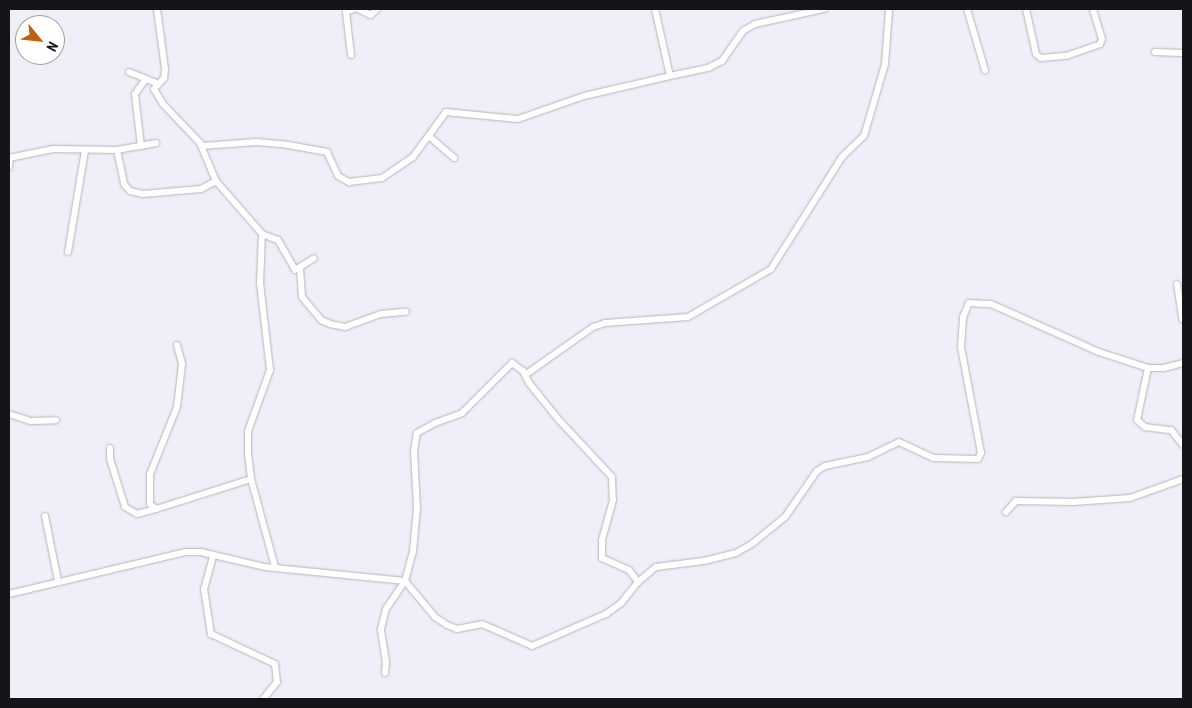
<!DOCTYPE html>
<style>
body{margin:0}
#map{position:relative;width:1192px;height:708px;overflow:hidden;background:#f0eff9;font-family:"Roboto Condensed",sans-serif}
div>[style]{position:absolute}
.roads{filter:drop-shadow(0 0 1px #b5b4be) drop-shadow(0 0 1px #b5b4be)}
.minor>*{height:6px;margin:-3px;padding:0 3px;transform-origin:3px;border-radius:3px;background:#fff}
span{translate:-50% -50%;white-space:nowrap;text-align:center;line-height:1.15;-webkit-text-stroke:4px #fff;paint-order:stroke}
.frame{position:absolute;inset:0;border:10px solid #151418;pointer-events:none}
.north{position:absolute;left:15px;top:15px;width:50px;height:50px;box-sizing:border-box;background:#fff;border:1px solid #a1a1a3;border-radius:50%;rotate:118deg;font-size:14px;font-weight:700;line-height:20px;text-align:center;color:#151418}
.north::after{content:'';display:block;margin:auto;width:18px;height:22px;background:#bd6010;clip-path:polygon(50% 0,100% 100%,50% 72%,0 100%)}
</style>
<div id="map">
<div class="roads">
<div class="minor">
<div style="left:157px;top:9px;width:61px;rotate:82.4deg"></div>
<div style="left:165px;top:69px;width:9px;rotate:96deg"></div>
<div style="left:164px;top:78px;width:15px;rotate:132deg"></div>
<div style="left:154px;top:89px;width:17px;rotate:59deg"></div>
<div style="left:163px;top:104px;width:54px;rotate:46.5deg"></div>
<div style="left:200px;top:143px;width:41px;rotate:67.2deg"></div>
<div style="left:216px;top:181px;width:70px;rotate:49deg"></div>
<div style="left:262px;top:234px;width:17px;rotate:21deg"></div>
<div style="left:278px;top:240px;width:34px;rotate:60deg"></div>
<div style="left:295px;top:270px;width:22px;rotate:-32deg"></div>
<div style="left:358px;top:9px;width:14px;rotate:25deg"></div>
<div style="left:371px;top:15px;width:8px;rotate:-45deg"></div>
<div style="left:967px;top:9px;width:64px;rotate:73.6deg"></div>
<div style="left:1026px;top:9px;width:46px;rotate:77.5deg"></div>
<div style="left:1036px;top:54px;width:6px;rotate:39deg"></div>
<div style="left:1041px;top:58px;width:25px;rotate:-5deg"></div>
<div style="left:1066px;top:56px;width:36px;rotate:-19deg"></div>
<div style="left:1100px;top:44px;width:5px;rotate:-68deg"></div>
<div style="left:1102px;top:39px;width:31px;rotate:-107deg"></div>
<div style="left:1155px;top:52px;width:28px;rotate:2deg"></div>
<div style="left:351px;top:55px;width:43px;rotate:-96.6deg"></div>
<div style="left:346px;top:12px;width:9px;rotate:-21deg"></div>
<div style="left:129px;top:72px;width:18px;rotate:22deg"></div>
<div style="left:670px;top:76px;width:39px;rotate:-12deg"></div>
<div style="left:708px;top:68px;width:16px;rotate:-27deg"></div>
<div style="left:722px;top:61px;width:37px;rotate:-55deg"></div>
<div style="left:743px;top:31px;width:14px;rotate:-30deg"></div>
<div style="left:755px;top:24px;width:71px;rotate:-12.3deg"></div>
<div style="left:430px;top:137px;width:32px;rotate:41deg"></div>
<div style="left:141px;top:146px;width:52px;rotate:-96.6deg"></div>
<div style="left:135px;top:94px;width:19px;rotate:-54deg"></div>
<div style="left:146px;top:79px;width:11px;rotate:22deg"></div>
<div style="left:202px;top:146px;width:54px;rotate:-4.2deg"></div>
<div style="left:256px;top:142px;width:32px;rotate:5deg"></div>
<div style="left:288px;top:145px;width:40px;rotate:10deg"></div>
<div style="left:327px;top:152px;width:26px;rotate:65deg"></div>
<div style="left:338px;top:176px;width:13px;rotate:29deg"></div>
<div style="left:349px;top:182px;width:33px;rotate:-7deg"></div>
<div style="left:382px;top:178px;width:37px;rotate:-34deg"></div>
<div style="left:413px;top:157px;width:56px;rotate:-53.7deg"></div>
<div style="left:446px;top:112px;width:72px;rotate:5.6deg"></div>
<div style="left:518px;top:119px;width:70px;rotate:-19.2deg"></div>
<div style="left:584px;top:96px;width:88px;rotate:-13.1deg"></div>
<div style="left:670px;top:76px;width:69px;rotate:-102.6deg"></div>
<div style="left:117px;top:150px;width:40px;rotate:-10deg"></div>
<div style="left:9px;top:158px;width:45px;rotate:-11.6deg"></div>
<div style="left:53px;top:149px;width:64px;rotate:0.9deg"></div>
<div style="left:117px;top:150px;width:35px;rotate:78deg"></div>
<div style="left:124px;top:184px;width:9px;rotate:49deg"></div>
<div style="left:130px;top:191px;width:13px;rotate:13deg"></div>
<div style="left:143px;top:194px;width:58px;rotate:-4.9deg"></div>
<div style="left:201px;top:189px;width:17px;rotate:-28deg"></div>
<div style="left:9px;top:167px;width:9px;rotate:-84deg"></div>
<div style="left:262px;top:234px;width:49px;rotate:92.3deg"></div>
<div style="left:260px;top:283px;width:88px;rotate:83.4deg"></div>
<div style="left:270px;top:370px;width:65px;rotate:109.8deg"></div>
<div style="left:248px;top:431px;width:23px;rotate:90deg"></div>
<div style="left:248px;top:454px;width:25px;rotate:83deg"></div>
<div style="left:251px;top:479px;width:91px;rotate:74.7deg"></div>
<div style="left:68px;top:252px;width:103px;rotate:-80.5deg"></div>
<div style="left:300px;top:268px;width:29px;rotate:86deg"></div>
<div style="left:302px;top:297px;width:30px;rotate:50deg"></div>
<div style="left:321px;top:320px;width:10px;rotate:24deg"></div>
<div style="left:330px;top:324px;width:15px;rotate:11deg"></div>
<div style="left:345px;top:327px;width:38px;rotate:-20deg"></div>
<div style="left:381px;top:314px;width:25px;rotate:-5deg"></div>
<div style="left:1177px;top:284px;width:36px;rotate:81deg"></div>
<div style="left:177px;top:345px;width:20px;rotate:75deg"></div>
<div style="left:182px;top:364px;width:43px;rotate:96.6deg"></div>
<div style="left:177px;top:407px;width:72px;rotate:111.9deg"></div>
<div style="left:150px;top:474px;width:30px;rotate:90deg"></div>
<div style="left:150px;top:504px;width:8px;rotate:40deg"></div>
<div style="left:156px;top:509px;width:100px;rotate:-17.5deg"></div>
<div style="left:1148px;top:368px;width:53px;rotate:101.9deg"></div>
<div style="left:1137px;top:420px;width:11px;rotate:41deg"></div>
<div style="left:1145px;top:427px;width:26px;rotate:7deg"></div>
<div style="left:1171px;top:430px;width:19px;rotate:51deg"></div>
<div style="left:525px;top:375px;width:83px;rotate:-35.2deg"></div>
<div style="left:593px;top:327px;width:13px;rotate:-18deg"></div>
<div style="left:605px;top:323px;width:83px;rotate:-4.1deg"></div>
<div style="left:688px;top:317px;width:96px;rotate:-30deg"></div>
<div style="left:771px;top:269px;width:133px;rotate:-57.6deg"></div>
<div style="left:842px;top:157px;width:30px;rotate:-44deg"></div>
<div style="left:864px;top:136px;width:75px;rotate:-73.7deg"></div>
<div style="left:885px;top:64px;width:55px;rotate:-85.8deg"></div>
<div style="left:9px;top:414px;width:23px;rotate:18deg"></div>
<div style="left:31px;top:421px;width:25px;rotate:-2deg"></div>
<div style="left:110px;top:448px;width:11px;rotate:90deg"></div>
<div style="left:110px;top:459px;width:50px;rotate:72.6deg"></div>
<div style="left:125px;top:507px;width:14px;rotate:30deg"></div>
<div style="left:137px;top:514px;width:20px;rotate:-15deg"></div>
<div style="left:1006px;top:512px;width:15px;rotate:-48deg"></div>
<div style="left:1016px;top:501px;width:57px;rotate:1deg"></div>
<div style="left:1073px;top:502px;width:57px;rotate:-4deg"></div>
<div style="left:1130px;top:498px;width:56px;rotate:-19.7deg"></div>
<div style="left:45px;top:516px;width:66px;rotate:78.7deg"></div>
<div style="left:213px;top:556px;width:34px;rotate:105deg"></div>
<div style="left:204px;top:589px;width:46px;rotate:81.2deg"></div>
<div style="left:211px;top:634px;width:71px;rotate:25.1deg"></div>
<div style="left:275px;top:664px;width:18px;rotate:84deg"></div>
<div style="left:277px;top:682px;width:22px;rotate:129deg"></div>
<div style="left:9px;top:594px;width:181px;rotate:-13.4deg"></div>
<div style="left:185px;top:552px;width:16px"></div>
<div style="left:201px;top:552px;width:66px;rotate:13.2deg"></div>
<div style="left:265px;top:567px;width:141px;rotate:5.7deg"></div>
<div style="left:405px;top:581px;width:30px;rotate:-75deg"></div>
<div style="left:413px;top:552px;width:45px;rotate:-84.9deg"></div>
<div style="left:417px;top:507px;width:56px;rotate:-93.1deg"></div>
<div style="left:414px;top:451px;width:18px;rotate:-81deg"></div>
<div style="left:417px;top:433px;width:21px;rotate:-29deg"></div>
<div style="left:435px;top:423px;width:29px;rotate:-20deg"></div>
<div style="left:462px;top:413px;width:71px;rotate:-45deg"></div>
<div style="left:512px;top:363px;width:14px;rotate:36deg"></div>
<div style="left:523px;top:371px;width:13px;rotate:63deg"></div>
<div style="left:529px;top:383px;width:48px;rotate:51deg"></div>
<div style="left:559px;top:420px;width:78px;rotate:47.1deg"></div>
<div style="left:612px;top:477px;width:23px;rotate:88deg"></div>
<div style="left:613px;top:500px;width:41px;rotate:105.4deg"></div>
<div style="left:602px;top:540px;width:18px;rotate:90deg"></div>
<div style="left:602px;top:558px;width:30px;rotate:24deg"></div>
<div style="left:629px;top:570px;width:15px;rotate:53deg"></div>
<div style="left:385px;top:673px;width:11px;rotate:-85deg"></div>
<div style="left:386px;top:662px;width:33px;rotate:-99deg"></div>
<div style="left:381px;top:629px;width:21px;rotate:-76deg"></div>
<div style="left:386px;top:609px;width:34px;rotate:-56deg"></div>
<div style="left:405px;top:581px;width:47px;rotate:50.2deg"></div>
<div style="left:435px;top:617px;width:14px;rotate:34deg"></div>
<div style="left:447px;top:625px;width:11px;rotate:22deg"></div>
<div style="left:457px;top:629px;width:25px;rotate:-11deg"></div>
<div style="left:482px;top:624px;width:55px;rotate:23.7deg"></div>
<div style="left:532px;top:646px;width:81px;rotate:-23.4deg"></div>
<div style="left:606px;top:614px;width:19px;rotate:-36deg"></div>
<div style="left:621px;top:603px;width:27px;rotate:-51deg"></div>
<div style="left:638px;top:582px;width:23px;rotate:-40deg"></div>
<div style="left:656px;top:567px;width:48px;rotate:-7.1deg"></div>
<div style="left:704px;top:561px;width:33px;rotate:-14deg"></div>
<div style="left:736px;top:553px;width:20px;rotate:-30deg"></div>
<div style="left:753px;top:543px;width:41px;rotate:-39.1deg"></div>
<div style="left:785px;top:517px;width:56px;rotate:-55.2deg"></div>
<div style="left:817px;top:471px;width:9px;rotate:-32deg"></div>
<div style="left:825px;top:466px;width:44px;rotate:-11.8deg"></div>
<div style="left:868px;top:457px;width:34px;rotate:-26deg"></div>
<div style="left:899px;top:442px;width:38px;rotate:25deg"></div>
<div style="left:934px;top:458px;width:44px;rotate:1.3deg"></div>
<div style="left:978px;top:459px;width:7px;rotate:-63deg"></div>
<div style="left:981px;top:453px;width:108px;rotate:-100.7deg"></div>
<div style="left:961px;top:347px;width:30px;rotate:-86deg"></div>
<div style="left:963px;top:317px;width:15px;rotate:-67deg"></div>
<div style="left:969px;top:303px;width:22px;rotate:3deg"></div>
<div style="left:991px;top:304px;width:118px;rotate:24deg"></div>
<div style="left:1099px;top:352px;width:52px;rotate:18.1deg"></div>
<div style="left:1148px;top:368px;width:16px"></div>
<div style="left:1164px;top:368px;width:20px;rotate:-15deg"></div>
</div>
</div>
<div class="frame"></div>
<div class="north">N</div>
</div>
